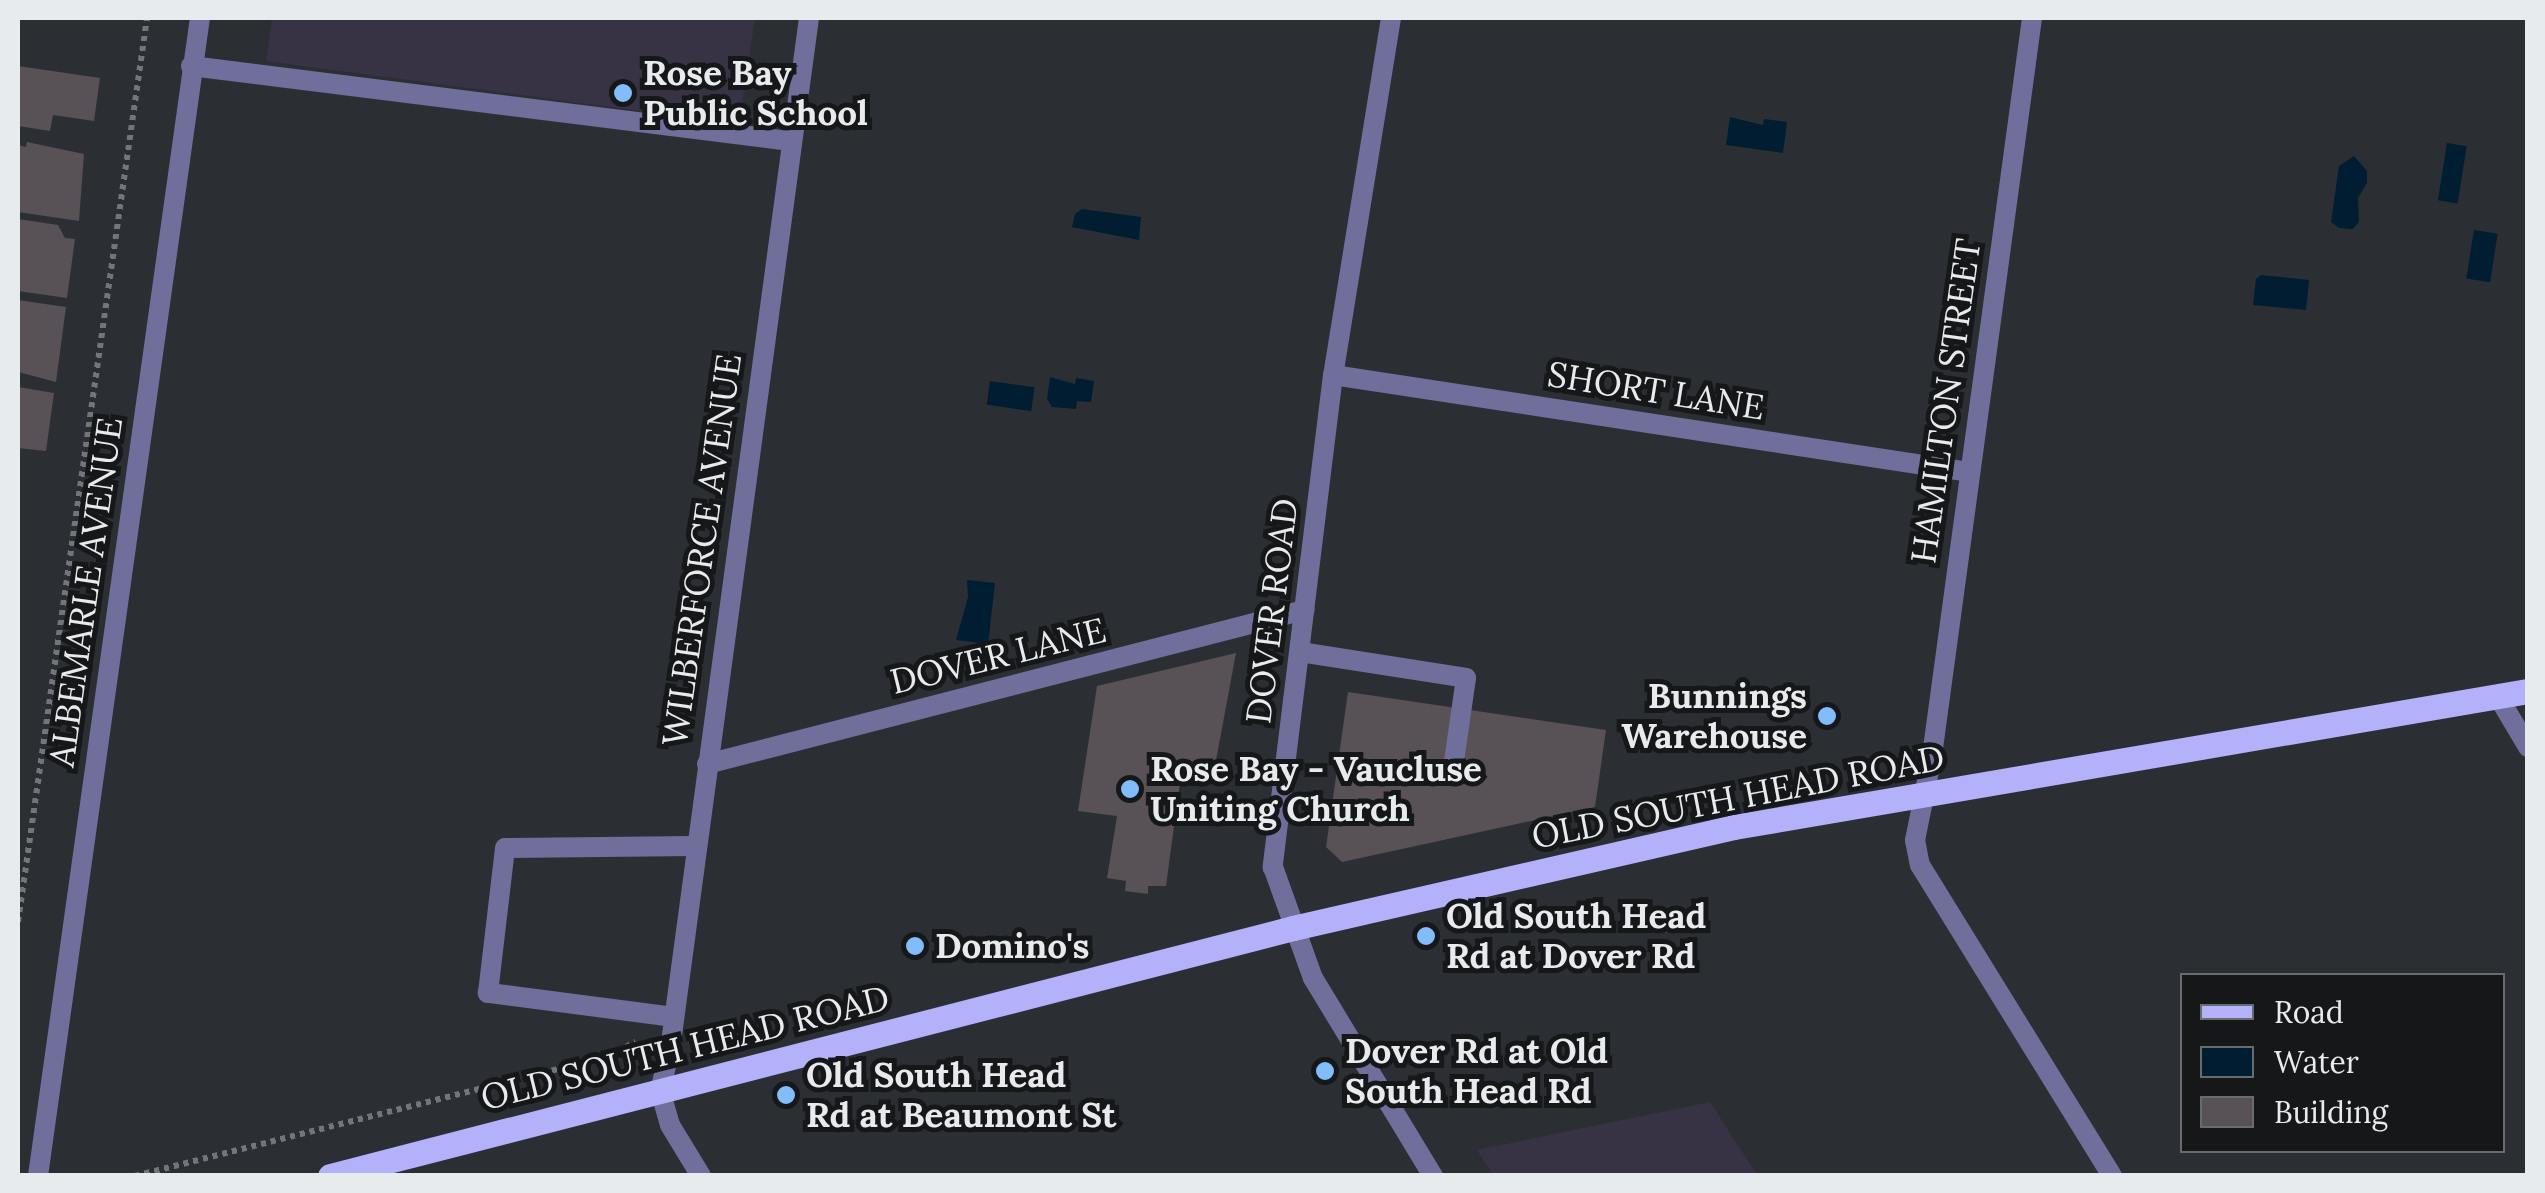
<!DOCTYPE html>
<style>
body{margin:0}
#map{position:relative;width:2545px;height:1193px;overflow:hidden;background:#2b2f34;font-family:Lora,serif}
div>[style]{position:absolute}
.education>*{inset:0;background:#383344}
.water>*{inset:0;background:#001d32;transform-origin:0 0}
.building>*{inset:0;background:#585155}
.path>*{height:6px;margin-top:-3px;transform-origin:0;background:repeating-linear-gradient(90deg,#72757a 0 5px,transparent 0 10px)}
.service>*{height:20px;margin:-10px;padding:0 10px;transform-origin:10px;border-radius:10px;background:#706f9b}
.minor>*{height:20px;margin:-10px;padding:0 10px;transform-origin:10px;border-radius:10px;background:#706f9b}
.tertiary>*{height:20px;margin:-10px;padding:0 10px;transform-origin:10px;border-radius:10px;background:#706f9b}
.primary>*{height:25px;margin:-12.5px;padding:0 12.5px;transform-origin:12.5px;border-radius:12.5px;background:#b3b1fa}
.dots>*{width:28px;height:28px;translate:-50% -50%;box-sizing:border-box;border:5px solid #151719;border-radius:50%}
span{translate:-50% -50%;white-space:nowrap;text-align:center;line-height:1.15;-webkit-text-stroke:10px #151719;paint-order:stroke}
.poi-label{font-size:35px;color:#e8ebee;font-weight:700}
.left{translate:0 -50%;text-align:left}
.right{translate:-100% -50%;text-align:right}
.street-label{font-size:35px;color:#e8ebee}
.frame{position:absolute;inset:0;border:20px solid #e8ebee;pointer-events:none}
.legend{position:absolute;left:2180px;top:973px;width:325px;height:180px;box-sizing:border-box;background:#151719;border:2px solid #696c6e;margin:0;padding:12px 18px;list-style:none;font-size:30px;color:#e8ebee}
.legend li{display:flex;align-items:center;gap:20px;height:50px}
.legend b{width:50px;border:2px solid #696c6e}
</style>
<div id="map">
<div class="education">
<div style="clip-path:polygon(272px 18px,755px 18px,739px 124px,266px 61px)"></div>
<div style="clip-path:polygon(1710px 1102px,1757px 1175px,1493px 1175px,1477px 1150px)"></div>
</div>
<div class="water">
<div style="clip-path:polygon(1730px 117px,1763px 125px,1764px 119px,1787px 122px,1783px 153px,1726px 145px)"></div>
<div style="left:2447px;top:143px;width:20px;height:58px;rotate:9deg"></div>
<div style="clip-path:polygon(2354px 156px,2367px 171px,2367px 183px,2358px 198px,2359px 222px,2353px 229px,2339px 228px,2331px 222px,2339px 166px)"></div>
<div style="clip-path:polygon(1082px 209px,1141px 217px,1139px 240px,1072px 227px,1075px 214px)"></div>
<div style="left:2474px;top:230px;width:24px;height:49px;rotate:9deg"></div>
<div style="clip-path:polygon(2261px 275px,2309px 280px,2306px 310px,2253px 305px,2256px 279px)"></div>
<div style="clip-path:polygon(1050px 377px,1075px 384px,1076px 378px,1094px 381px,1091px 402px,1077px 401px,1076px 409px,1052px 407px,1047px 399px)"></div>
<div style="left:990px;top:381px;width:45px;height:24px;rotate:8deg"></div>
<div style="clip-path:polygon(967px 580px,995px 583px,988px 644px,956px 640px,968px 597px)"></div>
</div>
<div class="building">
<div style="clip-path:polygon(18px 66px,100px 78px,94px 121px,53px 115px,50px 131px,18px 126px)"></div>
<div style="clip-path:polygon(27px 142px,84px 154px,79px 221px,18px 212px,18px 145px,26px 147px)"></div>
<div style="clip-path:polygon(18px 219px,58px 225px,65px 238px,75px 239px,67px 298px,18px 291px)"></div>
<div style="clip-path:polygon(18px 300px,66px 307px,56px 382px,18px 372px)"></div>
<div style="clip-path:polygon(18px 387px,54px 393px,46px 451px,18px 448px)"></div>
<div style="clip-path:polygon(1236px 653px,1215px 766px,1182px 767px,1166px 886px,1148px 886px,1148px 894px,1125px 891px,1126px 881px,1107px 878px,1117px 816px,1078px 811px,1097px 686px)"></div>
<div style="clip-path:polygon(1348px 692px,1606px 730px,1595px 807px,1342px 862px,1326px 847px)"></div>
</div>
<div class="path">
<div style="left:18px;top:922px;width:913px;rotate:-81.88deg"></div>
<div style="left:135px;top:1176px;width:488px;rotate:-14.2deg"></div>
<div style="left:608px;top:1056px;width:31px;rotate:-27deg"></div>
</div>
<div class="service">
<div style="left:191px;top:66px;width:604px;rotate:7.14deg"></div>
<div style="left:1300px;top:652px;width:168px;rotate:8.9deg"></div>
<div style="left:1466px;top:678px;width:98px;rotate:98.2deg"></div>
<div style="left:707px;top:764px;width:617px;rotate:-14.46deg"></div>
<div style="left:674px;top:1017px;width:188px;rotate:-172.6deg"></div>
<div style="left:488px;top:993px;width:146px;rotate:-83.3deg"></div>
<div style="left:505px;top:848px;width:191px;rotate:-0.6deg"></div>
</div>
<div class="minor">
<div style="left:2032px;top:18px;width:745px;rotate:97.72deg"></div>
<div style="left:1932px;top:756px;width:86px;rotate:101.4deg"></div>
<div style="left:1915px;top:840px;width:25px;rotate:79deg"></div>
<div style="left:1920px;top:865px;width:365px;rotate:58.3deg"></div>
<div style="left:1333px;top:375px;width:643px;rotate:8.67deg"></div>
<div style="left:2497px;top:695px;width:61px;rotate:59.2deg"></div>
<div style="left:38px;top:1176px;width:1169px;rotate:-82.04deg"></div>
<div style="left:701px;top:1176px;width:60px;rotate:-121.3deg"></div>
<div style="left:670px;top:1125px;width:35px;rotate:-106deg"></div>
<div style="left:660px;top:1091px;width:42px;rotate:-76.3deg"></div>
<div style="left:670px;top:1050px;width:1041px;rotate:-82.33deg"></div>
</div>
<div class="tertiary">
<div style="left:1391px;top:18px;width:362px;rotate:99.2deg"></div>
<div style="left:1333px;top:375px;width:496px;rotate:97deg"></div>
<div style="left:1273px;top:867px;width:118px;rotate:70.2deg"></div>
<div style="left:1313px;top:978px;width:232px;rotate:58.8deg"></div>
</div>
<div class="primary">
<div style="left:330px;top:1176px;width:994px;rotate:-14.44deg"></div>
<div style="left:1293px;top:928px;width:452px;rotate:-12.9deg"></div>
<div style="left:1734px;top:827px;width:806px;rotate:-9.72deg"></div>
</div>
<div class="dots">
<div style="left:623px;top:93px;background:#83bcfb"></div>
<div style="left:1827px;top:716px;background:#83bcfb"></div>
<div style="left:1130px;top:789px;background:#83bcfb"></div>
<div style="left:1426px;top:936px;background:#83bcfb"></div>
<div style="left:915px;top:946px;background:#83bcfb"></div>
<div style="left:1325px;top:1071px;background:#83bcfb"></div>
<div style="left:786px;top:1095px;background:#83bcfb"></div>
</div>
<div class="poi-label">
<span class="left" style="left:643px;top:93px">Rose Bay<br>Public School</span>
<span class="right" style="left:1807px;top:716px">Bunnings<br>Warehouse</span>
<span class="left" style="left:1150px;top:789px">Rose Bay - Vaucluse<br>Uniting Church</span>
<span class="left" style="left:1446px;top:936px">Old South Head<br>Rd at Dover Rd</span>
<span class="left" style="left:935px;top:946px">Domino's</span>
<span class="left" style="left:1345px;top:1071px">Dover Rd at Old<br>South Head Rd</span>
<span class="left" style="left:806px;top:1095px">Old South Head<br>Rd at Beaumont St</span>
</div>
<div class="street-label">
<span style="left:1656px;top:391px;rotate:9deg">SHORT LANE</span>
<span style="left:1946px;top:401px;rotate:-82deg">HAMILTON STREET</span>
<span style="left:702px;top:550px;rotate:-82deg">WILBERFORCE AVENUE</span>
<span style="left:86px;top:592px;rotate:-82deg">ALBEMARLE AVENUE</span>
<span style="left:1272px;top:611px;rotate:-83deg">DOVER ROAD</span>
<span style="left:998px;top:656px;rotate:-14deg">DOVER LANE</span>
<span style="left:1738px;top:797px;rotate:-11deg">OLD SOUTH HEAD ROAD</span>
<span style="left:685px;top:1048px;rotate:-14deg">OLD SOUTH HEAD ROAD</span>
</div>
<div class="frame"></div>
<ul class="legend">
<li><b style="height:12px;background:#b3b1fa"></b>Road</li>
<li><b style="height:28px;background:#001d32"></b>Water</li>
<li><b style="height:28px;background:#585155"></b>Building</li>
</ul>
</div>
